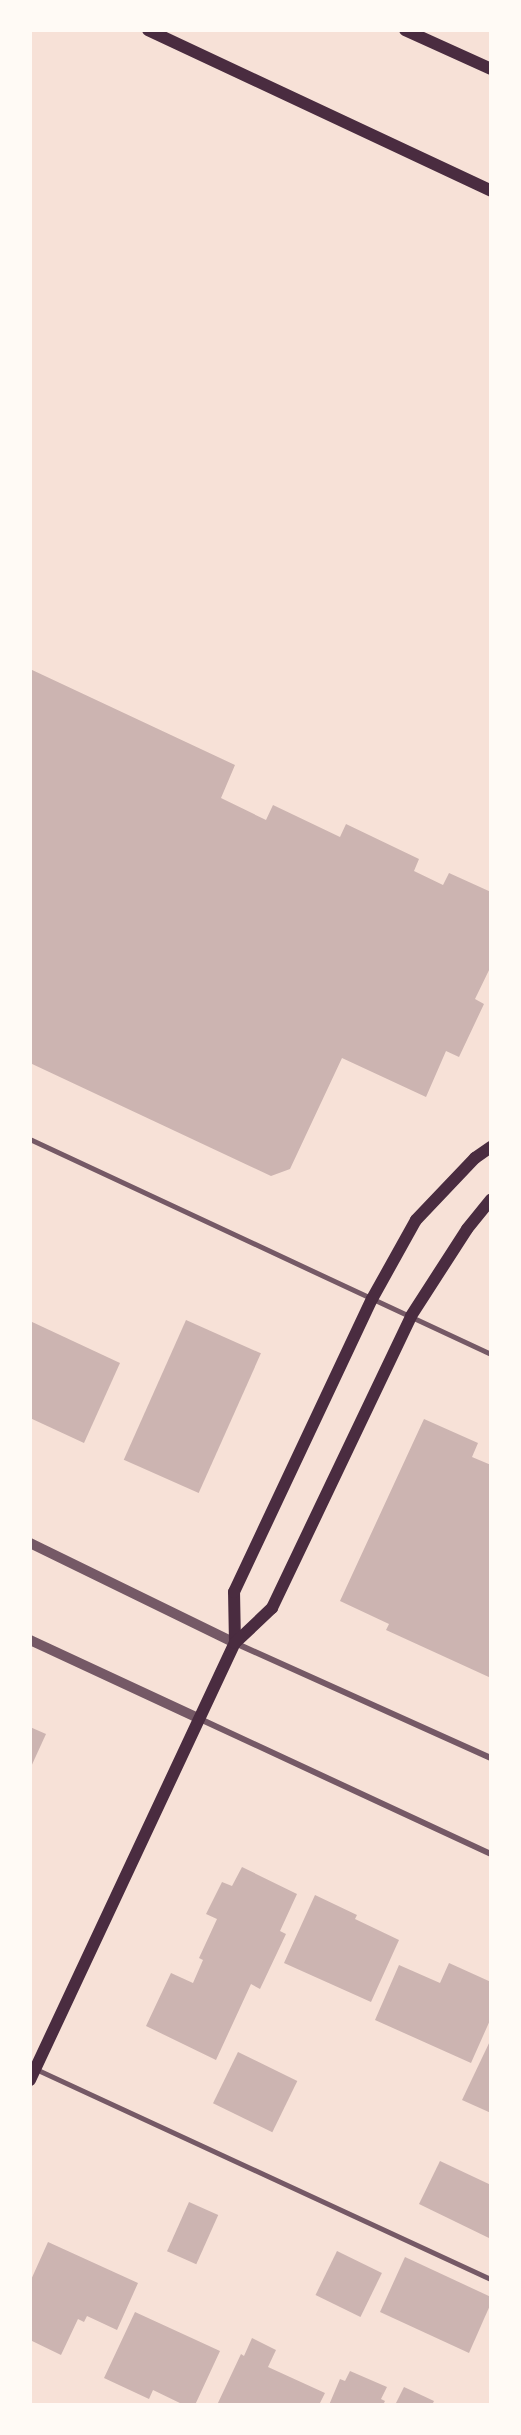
<!DOCTYPE html>
<style>
body{margin:0}
#map{position:relative;width:521px;height:2435px;overflow:hidden;background:#f7e1d7;font-family:"Asap Condensed",sans-serif}
div>[style]{position:absolute}
.building>*{inset:0;background:#ccb4b1;transform-origin:0 0}
.service>*{height:4.5px;margin:-2.25px;padding:0 2.25px;transform-origin:2.25px;border-radius:2.25px;background:#755966}
.minor>*{height:6px;margin:-3px;padding:0 3px;transform-origin:3px;border-radius:3px;background:#755966}
.tertiary>*{height:10px;margin:-5px;padding:0 5px;transform-origin:5px;border-radius:5px;background:#755966}
.secondary>*{height:12px;margin:-6px;padding:0 6px;transform-origin:6px;border-radius:6px;background:#4a2c40}
span{translate:-50% -50%;white-space:nowrap;text-align:center;line-height:1.15;-webkit-text-stroke:5px #fffaf5;paint-order:stroke}
.frame{position:absolute;inset:0;border:32px solid #fffaf5;pointer-events:none}
</style>
<div id="map">
<div class="building">
<div style="clip-path:polygon(30px 669px,235px 765px,221px 798px,266px 820px,273px 805px,340px 837px,346px 824px,419px 859px,414px 871px,443px 885px,449px 873px,491px 892px,491px 966px,475px 999px,484px 1004px,459px 1057px,446px 1051px,426px 1097px,342px 1058px,290px 1169px,271px 1176px,30px 1063px)"></div>
<div style="left:186px;top:1320px;width:82px;height:153px;rotate:24deg"></div>
<div style="clip-path:polygon(30px 1321px,120px 1363px,84px 1443px,30px 1418px)"></div>
<div style="clip-path:polygon(424px 1419px,478px 1443px,472px 1457px,491px 1465px,491px 1678px,386px 1630px,389px 1624px,340px 1601px)"></div>
<div style="clip-path:polygon(30px 1727px,46px 1734px,30px 1769px)"></div>
<div style="clip-path:polygon(242px 1867px,297px 1894px,280px 1931px,286px 1934px,260px 1989px,251px 1984px,216px 2060px,146px 2026px,171px 1973px,193px 1983px,203px 1960px,199px 1958px,217px 1919px,206px 1914px,222px 1882px,232px 1886px)"></div>
<div style="clip-path:polygon(315px 1895px,357px 1915px,355px 1919px,399px 1940px,371px 2002px,284px 1963px)"></div>
<div style="clip-path:polygon(449px 1963px,491px 1982px,491px 2018px,471px 2063px,375px 2020px,399px 1965px,440px 1983px)"></div>
<div style="clip-path:polygon(491px 2039px,491px 2113px,462px 2100px)"></div>
<div style="left:238px;top:2052px;width:66px;height:57px;rotate:26deg"></div>
<div style="clip-path:polygon(440px 2161px,491px 2185px,491px 2239px,419px 2204px)"></div>
<div style="left:189px;top:2202px;width:32px;height:54px;rotate:24deg"></div>
<div style="clip-path:polygon(48px 2242px,138px 2283px,117px 2330px,87px 2316px,84px 2322px,78px 2319px,61px 2355px,30px 2340px,30px 2282px)"></div>
<div style="left:337px;top:2251px;width:50px;height:49px;rotate:26deg"></div>
<div style="clip-path:polygon(405px 2257px,491px 2297px,491px 2303px,469px 2353px,380px 2312px)"></div>
<div style="clip-path:polygon(135px 2312px,220px 2351px,195px 2405px,184px 2405px,153px 2390px,149px 2399px,104px 2378px)"></div>
<div style="clip-path:polygon(252px 2338px,276px 2350px,268px 2367px,325px 2393px,319px 2405px,217px 2405px,241px 2354px,244px 2356px)"></div>
<div style="clip-path:polygon(350px 2371px,387px 2387px,381px 2399px,385px 2401px,383px 2405px,329px 2405px,340px 2379px,345px 2381px)"></div>
<div style="clip-path:polygon(404px 2387px,434px 2401px,432px 2405px,395px 2405px)"></div>
</div>
<div class="service">
<div style="left:30px;top:1139px;width:509px;rotate:25deg"></div>
<div style="left:36px;top:2069px;width:501px;rotate:24.78deg"></div>
</div>
<div class="minor">
<div style="left:235px;top:1643px;width:281px;rotate:24.2deg"></div>
<div style="left:200px;top:1719px;width:321px;rotate:24.9deg"></div>
</div>
<div class="tertiary">
<div style="left:30px;top:1543px;width:228px;rotate:26deg"></div>
<div style="left:30px;top:1640px;width:187px;rotate:24.9deg"></div>
</div>
<div class="secondary">
<div style="left:148px;top:30px;width:379px;rotate:25.1deg"></div>
<div style="left:405px;top:30px;width:94px;rotate:24.4deg"></div>
<div style="left:235px;top:1643px;width:51px;rotate:-91.1deg"></div>
<div style="left:234px;top:1592px;width:324px;rotate:-64.8deg"></div>
<div style="left:372px;top:1299px;width:90px;rotate:-60.9deg"></div>
<div style="left:416px;top:1220px;width:86px;rotate:-46.4deg"></div>
<div style="left:475px;top:1158px;width:19px;rotate:-35deg"></div>
<div style="left:30px;top:2080px;width:483px;rotate:-64.9deg"></div>
<div style="left:235px;top:1643px;width:51px;rotate:-43.4deg"></div>
<div style="left:272px;top:1608px;width:323px;rotate:-64.5deg"></div>
<div style="left:411px;top:1316px;width:103px;rotate:-57.2deg"></div>
<div style="left:467px;top:1229px;width:38px;rotate:-51deg"></div>
</div>
<div class="frame"></div>
</div>
